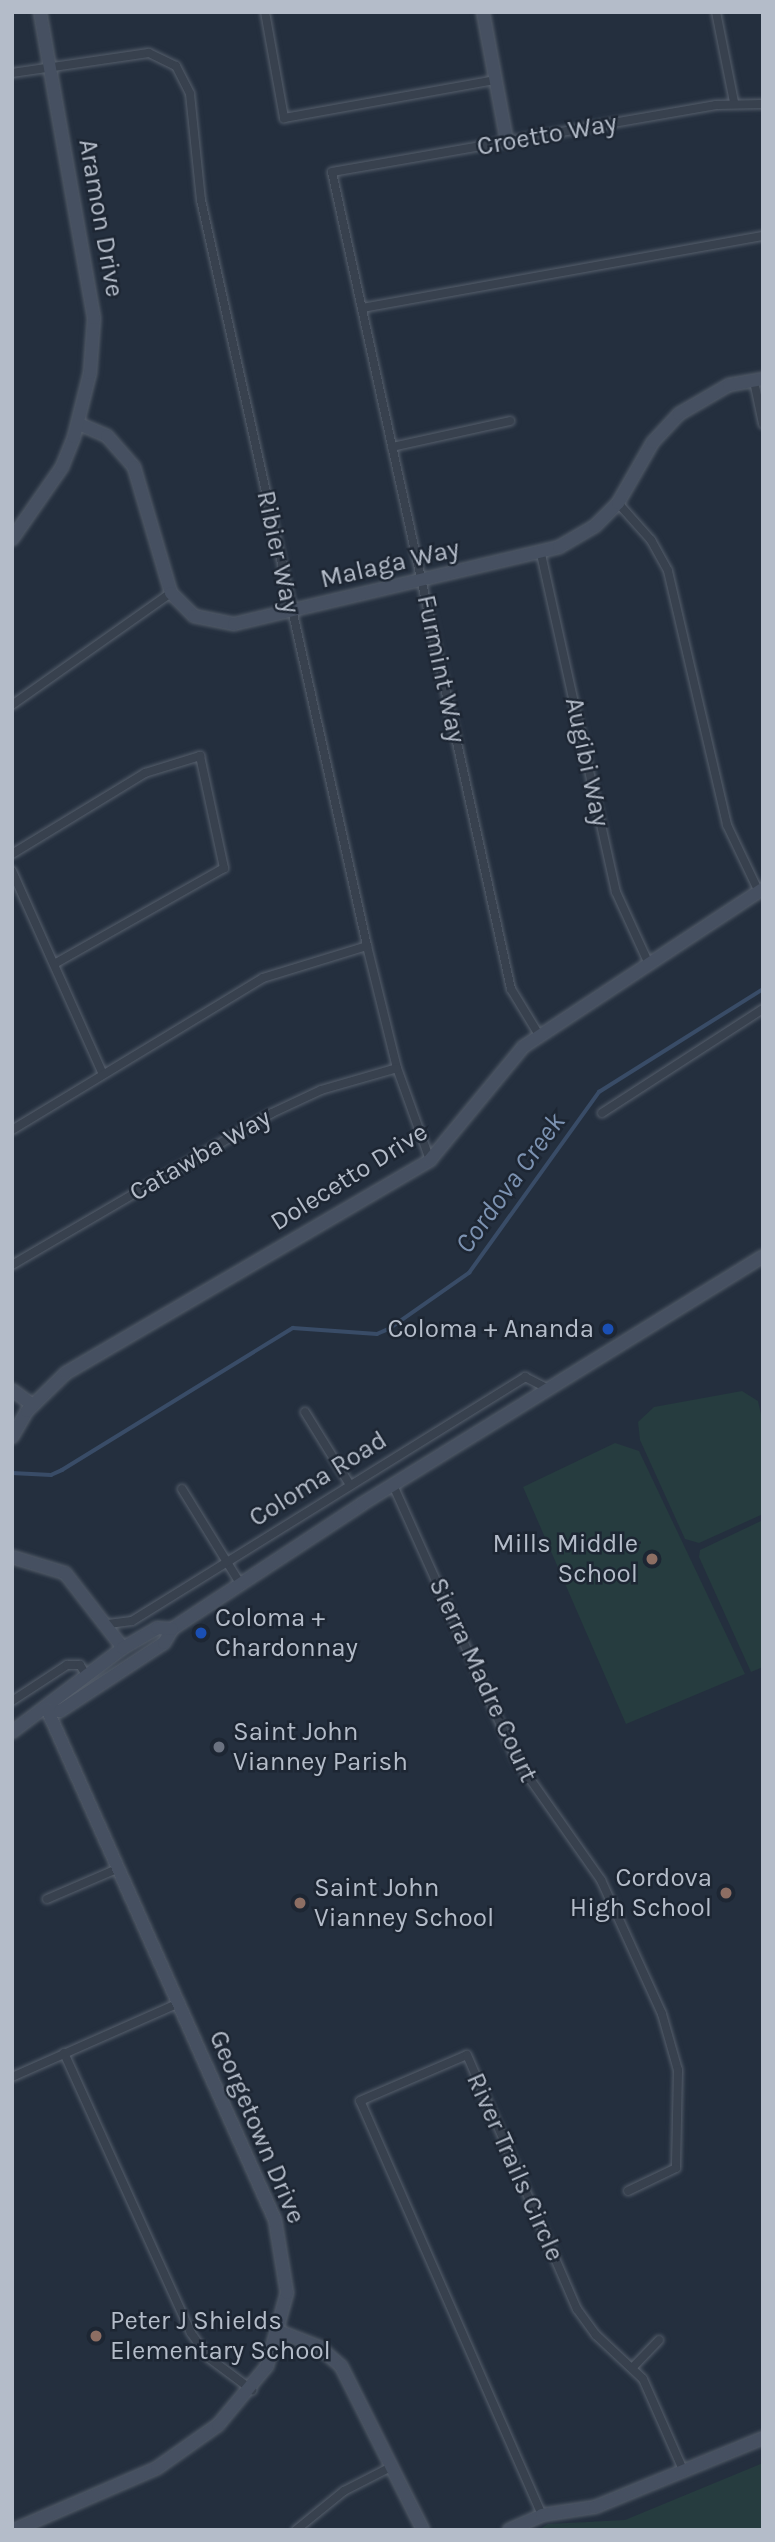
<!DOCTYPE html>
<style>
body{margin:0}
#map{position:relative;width:775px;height:2542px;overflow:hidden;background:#242f3e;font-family:Karla,sans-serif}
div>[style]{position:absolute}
.green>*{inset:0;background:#263c3f}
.stream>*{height:3.5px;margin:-1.75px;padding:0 1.75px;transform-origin:1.75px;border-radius:1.75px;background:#394c67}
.roads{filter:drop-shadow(0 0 2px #565f6c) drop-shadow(0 0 2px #565f6c)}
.street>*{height:8px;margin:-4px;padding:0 4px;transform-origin:4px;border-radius:4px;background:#38414e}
.secondary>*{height:12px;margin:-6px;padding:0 6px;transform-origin:6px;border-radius:6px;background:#465061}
.dots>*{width:19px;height:19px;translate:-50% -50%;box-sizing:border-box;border:4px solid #1d2633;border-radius:50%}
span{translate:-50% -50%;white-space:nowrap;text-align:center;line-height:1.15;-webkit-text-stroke:5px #1d2633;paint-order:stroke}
.street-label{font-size:26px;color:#b4bcc9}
.poi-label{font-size:26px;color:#b4bcc9}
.right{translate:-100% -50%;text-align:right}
.left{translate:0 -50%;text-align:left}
.water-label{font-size:28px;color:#7c92b1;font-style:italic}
.frame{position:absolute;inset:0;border:14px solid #b4bcc9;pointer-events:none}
</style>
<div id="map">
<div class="green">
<div style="clip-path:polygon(742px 1391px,758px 1401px,763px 1423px,763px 1514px,699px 1543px,685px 1539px,640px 1440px,638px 1422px,654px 1407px)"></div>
<div style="clip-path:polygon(615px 1443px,639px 1451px,745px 1674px,626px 1724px,523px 1487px)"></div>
<div style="clip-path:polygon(763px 1520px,763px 1667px,751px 1672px,699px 1557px,700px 1550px)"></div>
<div style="clip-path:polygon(763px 2463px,763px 2530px,538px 2530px,548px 2524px,625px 2520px)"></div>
</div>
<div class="stream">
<div style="left:12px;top:1473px;width:39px;rotate:3deg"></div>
<div style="left:51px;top:1475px;width:12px;rotate:-24deg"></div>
<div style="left:62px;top:1470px;width:271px;rotate:-31.6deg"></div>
<div style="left:293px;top:1328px;width:84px;rotate:4.1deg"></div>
<div style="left:377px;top:1334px;width:13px;rotate:-23deg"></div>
<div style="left:389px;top:1329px;width:98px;rotate:-35deg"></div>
<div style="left:469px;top:1273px;width:223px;rotate:-54.3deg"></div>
<div style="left:599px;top:1092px;width:194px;rotate:-32.1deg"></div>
</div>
<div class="roads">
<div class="street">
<div style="left:265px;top:12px;width:108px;rotate:79.8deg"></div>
<div style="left:284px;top:118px;width:214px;rotate:-10.2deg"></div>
<div style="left:716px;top:12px;width:92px;rotate:78.7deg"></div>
<div style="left:12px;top:73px;width:138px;rotate:-8.3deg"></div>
<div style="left:149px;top:53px;width:30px;rotate:26deg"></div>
<div style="left:176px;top:66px;width:31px;rotate:63deg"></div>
<div style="left:190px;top:94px;width:107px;rotate:84.1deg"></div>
<div style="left:201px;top:200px;width:764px;rotate:77.45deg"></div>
<div style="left:367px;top:946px;width:126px;rotate:76.2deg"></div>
<div style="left:397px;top:1068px;width:98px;rotate:70.3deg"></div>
<div style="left:362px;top:308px;width:407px;rotate:-10.2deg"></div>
<div style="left:754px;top:381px;width:44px;rotate:78.2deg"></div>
<div style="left:392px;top:447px;width:121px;rotate:-12.4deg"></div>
<div style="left:618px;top:503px;width:50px;rotate:48.3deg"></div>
<div style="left:651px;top:540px;width:35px;rotate:61deg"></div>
<div style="left:668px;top:571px;width:261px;rotate:76.9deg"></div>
<div style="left:727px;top:825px;width:74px;rotate:64.5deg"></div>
<div style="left:541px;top:554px;width:346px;rotate:77.5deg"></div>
<div style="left:616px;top:892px;width:79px;rotate:65.4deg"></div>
<div style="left:12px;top:705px;width:194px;rotate:-35.2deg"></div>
<div style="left:12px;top:854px;width:156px;rotate:-31.3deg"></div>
<div style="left:145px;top:773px;width:58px;rotate:-17.2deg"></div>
<div style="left:200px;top:756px;width:115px;rotate:77.9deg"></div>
<div style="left:224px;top:868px;width:195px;rotate:150.5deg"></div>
<div style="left:12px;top:871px;width:222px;rotate:65.9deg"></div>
<div style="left:539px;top:1035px;width:54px;rotate:-121.3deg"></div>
<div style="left:511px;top:989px;width:836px;rotate:-102.36deg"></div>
<div style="left:332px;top:172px;width:390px;rotate:-9.9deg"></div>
<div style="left:716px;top:105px;width:47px;rotate:-1.2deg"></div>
<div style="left:602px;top:1113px;width:192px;rotate:-32.9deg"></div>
<div style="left:12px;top:1130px;width:293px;rotate:-31.2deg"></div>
<div style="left:263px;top:978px;width:109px;rotate:-17.1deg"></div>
<div style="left:12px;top:1265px;width:301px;rotate:-30.3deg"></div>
<div style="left:272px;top:1113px;width:54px;rotate:-25.1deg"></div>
<div style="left:321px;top:1090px;width:79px;rotate:-16.1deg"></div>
<div style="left:305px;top:1412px;width:86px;rotate:58.3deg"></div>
<div style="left:393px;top:1485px;width:300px;rotate:65.8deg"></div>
<div style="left:516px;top:1759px;width:148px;rotate:54.9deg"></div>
<div style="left:601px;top:1880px;width:147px;rotate:65.5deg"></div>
<div style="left:662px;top:2014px;width:58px;rotate:74.1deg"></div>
<div style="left:678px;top:2070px;width:98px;rotate:91.2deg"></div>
<div style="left:676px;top:2168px;width:53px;rotate:154.4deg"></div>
<div style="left:182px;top:1489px;width:113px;rotate:58.4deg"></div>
<div style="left:108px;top:1624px;width:24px;rotate:-7deg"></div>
<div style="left:132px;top:1621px;width:463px;rotate:-31.8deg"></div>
<div style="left:525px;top:1377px;width:27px;rotate:27deg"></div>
<div style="left:12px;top:1701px;width:66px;rotate:-33.2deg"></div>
<div style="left:67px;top:1665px;width:13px"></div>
<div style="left:80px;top:1665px;width:13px;rotate:58deg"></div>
<div style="left:47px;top:1899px;width:78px;rotate:-23.3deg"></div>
<div style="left:64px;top:2053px;width:307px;rotate:65.6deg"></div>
<div style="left:191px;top:2333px;width:31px;rotate:54deg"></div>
<div style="left:209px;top:2358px;width:54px;rotate:36.7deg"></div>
<div style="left:12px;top:2077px;width:183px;rotate:-23.9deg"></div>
<div style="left:634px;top:2366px;width:36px;rotate:-46deg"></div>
<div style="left:542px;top:2515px;width:452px;rotate:-113.7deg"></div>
<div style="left:360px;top:2101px;width:116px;rotate:-23.3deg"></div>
<div style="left:467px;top:2055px;width:277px;rotate:66.6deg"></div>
<div style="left:577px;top:2309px;width:32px;rotate:54deg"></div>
<div style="left:596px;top:2335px;width:64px;rotate:43.1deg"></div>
<div style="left:643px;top:2379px;width:102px;rotate:66.2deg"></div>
<div style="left:296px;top:2530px;width:62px;rotate:-39.1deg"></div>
<div style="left:344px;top:2491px;width:51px;rotate:-27.1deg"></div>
</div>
<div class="secondary">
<div style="left:483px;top:12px;width:132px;rotate:79.5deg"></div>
<div style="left:79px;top:424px;width:30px;rotate:23deg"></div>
<div style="left:107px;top:436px;width:41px;rotate:48.9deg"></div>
<div style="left:134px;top:467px;width:131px;rotate:73.6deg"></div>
<div style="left:171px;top:593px;width:33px;rotate:45deg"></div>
<div style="left:194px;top:616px;width:41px;rotate:11.3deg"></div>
<div style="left:234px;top:624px;width:334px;rotate:-13.3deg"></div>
<div style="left:559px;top:547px;width:42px;rotate:-30.3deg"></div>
<div style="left:595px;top:526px;width:33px;rotate:-45deg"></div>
<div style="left:618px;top:503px;width:70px;rotate:-60.2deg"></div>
<div style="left:653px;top:442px;width:38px;rotate:-47deg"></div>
<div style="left:679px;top:414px;width:58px;rotate:-30.1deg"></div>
<div style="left:729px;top:385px;width:35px;rotate:-10deg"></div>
<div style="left:12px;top:539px;width:88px;rotate:-55.2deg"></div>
<div style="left:62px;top:467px;width:32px;rotate:-68deg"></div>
<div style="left:74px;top:437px;width:66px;rotate:-76deg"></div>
<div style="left:90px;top:373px;width:55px;rotate:-85.8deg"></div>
<div style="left:94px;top:318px;width:311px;rotate:-100deg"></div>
<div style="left:12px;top:1390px;width:26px;rotate:36deg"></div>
<div style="left:12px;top:1437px;width:30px;rotate:-60deg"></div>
<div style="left:27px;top:1411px;width:54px;rotate:-44.3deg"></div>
<div style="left:66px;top:1373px;width:422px;rotate:-30.3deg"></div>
<div style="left:430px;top:1160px;width:146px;rotate:-50.5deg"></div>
<div style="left:523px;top:1047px;width:287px;rotate:-33.4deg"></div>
<div style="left:12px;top:1557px;width:55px;rotate:16.8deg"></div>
<div style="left:65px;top:1573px;width:95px;rotate:52.3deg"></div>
<div style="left:47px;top:1709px;width:13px;rotate:9deg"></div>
<div style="left:60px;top:1711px;width:124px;rotate:-33.2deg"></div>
<div style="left:164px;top:1643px;width:16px;rotate:-60deg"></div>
<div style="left:172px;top:1629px;width:227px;rotate:-33.3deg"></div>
<div style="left:362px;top:1504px;width:471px;rotate:-31.7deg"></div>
<div style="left:12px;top:1732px;width:139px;rotate:-37.1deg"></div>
<div style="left:123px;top:1648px;width:39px;rotate:-30deg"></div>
<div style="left:157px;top:1628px;width:15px;rotate:4deg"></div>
<div style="left:281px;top:2332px;width:41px;rotate:21.5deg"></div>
<div style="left:319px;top:2347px;width:29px;rotate:41deg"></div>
<div style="left:341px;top:2366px;width:183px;rotate:63.4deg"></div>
<div style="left:14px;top:2530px;width:156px;rotate:-23.4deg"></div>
<div style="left:157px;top:2468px;width:75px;rotate:-35.2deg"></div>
<div style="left:218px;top:2425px;width:77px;rotate:-50.3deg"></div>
<div style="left:267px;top:2366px;width:76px;rotate:-74.7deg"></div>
<div style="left:287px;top:2293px;width:74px;rotate:-99.3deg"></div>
<div style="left:275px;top:2220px;width:560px;rotate:-114.05deg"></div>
<div style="left:509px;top:2530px;width:36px;rotate:-24deg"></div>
<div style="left:542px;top:2515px;width:54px;rotate:-8.6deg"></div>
<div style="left:595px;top:2507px;width:182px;rotate:-22.3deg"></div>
</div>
</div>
<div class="dots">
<div style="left:608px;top:1329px;background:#1a4fb4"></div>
<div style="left:652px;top:1559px;background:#8d6e63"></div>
<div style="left:201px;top:1633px;background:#1a4fb4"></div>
<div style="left:219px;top:1747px;background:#6b7280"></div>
<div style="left:726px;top:1893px;background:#8d6e63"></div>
<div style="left:300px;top:1903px;background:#8d6e63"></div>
<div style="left:96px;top:2336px;background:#8d6e63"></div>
</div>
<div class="street-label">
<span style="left:547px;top:135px;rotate:-10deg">Croetto Way</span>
<span style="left:101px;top:218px;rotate:80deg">Aramon Drive</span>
<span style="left:278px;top:552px;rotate:78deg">Ribier Way</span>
<span style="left:390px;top:564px;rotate:-13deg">Malaga Way</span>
<span style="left:441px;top:669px;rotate:78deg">Furmint Way</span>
<span style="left:587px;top:762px;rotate:78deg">Augibi Way</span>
<span style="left:200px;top:1155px;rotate:-30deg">Catawba Way</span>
<span style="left:349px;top:1177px;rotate:-32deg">Dolecetto Drive</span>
<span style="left:318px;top:1479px;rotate:-32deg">Coloma Road</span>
<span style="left:483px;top:1680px;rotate:65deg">Sierra Madre Court</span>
<span style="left:257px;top:2127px;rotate:67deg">Georgetown Drive</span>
<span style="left:515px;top:2167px;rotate:66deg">River Trails Circle</span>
</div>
<div class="poi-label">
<span class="right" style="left:594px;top:1329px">Coloma + Ananda</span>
<span class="right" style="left:638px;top:1559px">Mills Middle<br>School</span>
<span class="left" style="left:215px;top:1633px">Coloma +<br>Chardonnay</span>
<span class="left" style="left:233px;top:1747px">Saint John<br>Vianney Parish</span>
<span class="right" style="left:712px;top:1893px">Cordova<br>High School</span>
<span class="left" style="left:314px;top:1903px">Saint John<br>Vianney School</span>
<span class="left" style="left:110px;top:2336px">Peter J Shields<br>Elementary School</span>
</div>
<div class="water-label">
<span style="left:510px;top:1183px;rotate:-54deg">Cordova Creek</span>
</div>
<div class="frame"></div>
</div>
